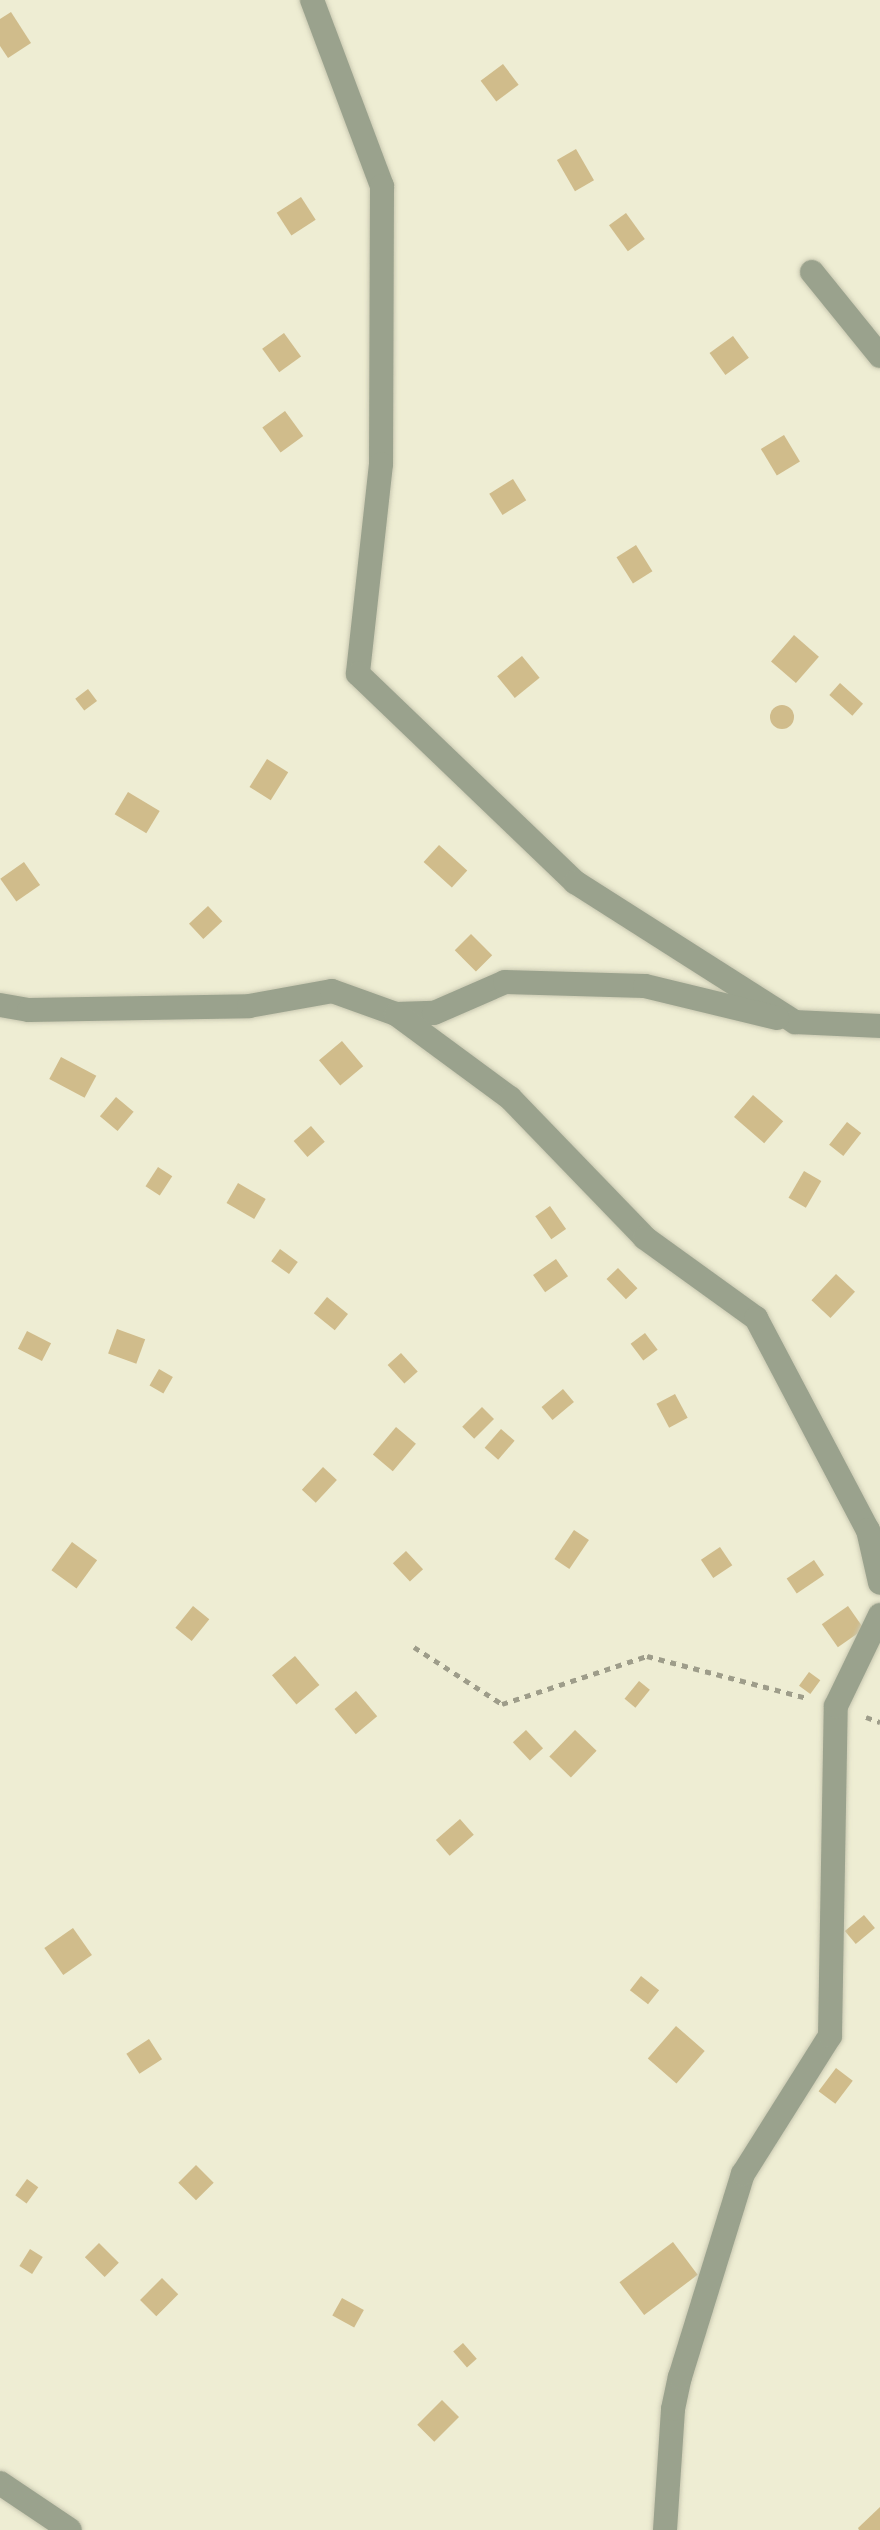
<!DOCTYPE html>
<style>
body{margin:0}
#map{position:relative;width:880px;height:2530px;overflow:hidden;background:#eeedd3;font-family:"Alegreya Sans",sans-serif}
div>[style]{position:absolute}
.building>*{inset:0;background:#d0bc8b;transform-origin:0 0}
.round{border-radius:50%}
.path>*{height:5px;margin-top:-2.5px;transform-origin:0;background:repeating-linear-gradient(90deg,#9e9d8a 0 6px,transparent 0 12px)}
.roads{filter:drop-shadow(0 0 2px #c9c8b1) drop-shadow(0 0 2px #c9c8b1)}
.street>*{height:24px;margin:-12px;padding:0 12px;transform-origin:12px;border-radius:12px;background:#9aa28d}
span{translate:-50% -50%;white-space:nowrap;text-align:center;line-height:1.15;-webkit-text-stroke:6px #eeedd3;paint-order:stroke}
</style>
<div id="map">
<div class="building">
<div style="clip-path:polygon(11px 12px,31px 43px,8px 58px,0 46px,0 19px)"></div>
<div style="left:503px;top:64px;width:26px;height:28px;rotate:53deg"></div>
<div style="left:576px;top:149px;width:36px;height:22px;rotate:60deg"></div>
<div style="left:301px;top:197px;width:27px;height:29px;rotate:57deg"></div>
<div style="left:626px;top:213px;width:32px;height:21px;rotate:54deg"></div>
<div style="left:284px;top:333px;width:29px;height:27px;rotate:54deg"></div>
<div style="left:733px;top:336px;width:27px;height:29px;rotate:54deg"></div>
<div style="left:285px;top:411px;width:31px;height:28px;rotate:54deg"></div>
<div style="left:784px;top:435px;width:31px;height:27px;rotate:59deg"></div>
<div style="left:513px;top:479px;width:25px;height:28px;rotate:58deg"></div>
<div style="left:636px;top:545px;width:31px;height:23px;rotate:58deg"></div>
<div style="left:794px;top:635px;width:33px;height:35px;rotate:41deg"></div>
<div style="left:522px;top:656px;width:28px;height:32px;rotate:51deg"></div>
<div style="left:840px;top:683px;width:31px;height:16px;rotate:42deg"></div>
<div style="left:88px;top:689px;width:15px;height:16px;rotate:53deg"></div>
<div class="round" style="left:770px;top:705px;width:24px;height:24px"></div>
<div style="left:267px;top:759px;width:25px;height:33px;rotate:32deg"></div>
<div style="left:128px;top:792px;width:37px;height:26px;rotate:31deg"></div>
<div style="left:439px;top:845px;width:38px;height:23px;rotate:42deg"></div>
<div style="left:24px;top:862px;width:28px;height:29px;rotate:55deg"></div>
<div style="left:208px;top:906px;width:21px;height:26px;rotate:47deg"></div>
<div style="left:471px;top:934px;width:30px;height:23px;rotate:45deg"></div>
<div style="left:342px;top:1041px;width:33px;height:30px;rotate:50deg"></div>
<div style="left:61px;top:1057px;width:40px;height:25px;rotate:28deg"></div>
<div style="left:753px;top:1095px;width:40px;height:29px;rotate:41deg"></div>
<div style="left:116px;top:1097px;width:23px;height:25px;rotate:40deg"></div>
<div style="left:847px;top:1122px;width:18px;height:29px;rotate:38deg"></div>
<div style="left:311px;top:1126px;width:21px;height:23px;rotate:49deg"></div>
<div style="left:158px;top:1167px;width:17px;height:23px;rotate:33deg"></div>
<div style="left:804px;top:1171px;width:20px;height:31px;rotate:30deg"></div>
<div style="left:238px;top:1183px;width:32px;height:23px;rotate:30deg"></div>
<div style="left:550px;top:1206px;width:28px;height:18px;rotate:55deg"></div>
<div style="left:280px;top:1249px;width:22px;height:15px;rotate:36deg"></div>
<div style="left:556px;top:1259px;width:21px;height:28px;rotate:55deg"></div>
<div style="left:618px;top:1268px;width:28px;height:16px;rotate:46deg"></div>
<div style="left:836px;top:1274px;width:26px;height:36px;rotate:43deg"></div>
<div style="left:327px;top:1297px;width:27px;height:21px;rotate:39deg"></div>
<div style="left:117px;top:1329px;width:30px;height:26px;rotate:20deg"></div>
<div style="left:27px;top:1331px;width:27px;height:20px;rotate:27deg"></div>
<div style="left:645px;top:1333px;width:21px;height:18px;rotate:53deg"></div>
<div style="left:401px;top:1353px;width:25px;height:18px;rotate:48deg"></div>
<div style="left:159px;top:1369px;width:16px;height:19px;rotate:30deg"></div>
<div style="left:563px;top:1389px;width:17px;height:28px;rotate:50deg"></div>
<div style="left:675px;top:1394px;width:27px;height:21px;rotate:62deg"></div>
<div style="left:482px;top:1407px;width:17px;height:28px;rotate:45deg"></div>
<div style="left:396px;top:1427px;width:26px;height:36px;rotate:40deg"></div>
<div style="left:501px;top:1429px;width:18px;height:25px;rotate:41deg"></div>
<div style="left:323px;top:1467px;width:19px;height:31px;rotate:43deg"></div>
<div style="left:574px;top:1530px;width:18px;height:35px;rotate:34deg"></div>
<div style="left:72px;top:1542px;width:31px;height:35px;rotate:36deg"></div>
<div style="left:720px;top:1547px;width:22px;height:23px;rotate:56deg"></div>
<div style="left:406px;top:1551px;width:25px;height:18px;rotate:47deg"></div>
<div style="left:814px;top:1560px;width:18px;height:33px;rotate:56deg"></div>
<div style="left:193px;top:1606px;width:21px;height:28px;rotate:39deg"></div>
<div style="left:848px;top:1606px;width:28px;height:32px;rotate:55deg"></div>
<div style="left:295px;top:1656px;width:38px;height:30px;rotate:50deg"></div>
<div style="left:809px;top:1672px;width:14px;height:17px;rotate:36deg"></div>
<div style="left:639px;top:1681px;width:14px;height:23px;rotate:39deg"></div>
<div style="left:356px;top:1691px;width:33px;height:28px;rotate:50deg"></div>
<div style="left:526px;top:1730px;width:25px;height:18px;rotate:47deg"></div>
<div style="left:575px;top:1730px;width:30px;height:37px;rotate:44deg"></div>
<div style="left:460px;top:1819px;width:21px;height:32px;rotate:49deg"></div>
<div style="left:864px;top:1915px;width:17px;height:25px;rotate:50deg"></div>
<div style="left:73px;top:1928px;width:33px;height:35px;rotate:55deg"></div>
<div style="left:641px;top:1976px;width:23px;height:18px;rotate:38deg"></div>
<div style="left:676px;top:2026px;width:38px;height:43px;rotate:41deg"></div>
<div style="left:149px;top:2039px;width:24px;height:27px;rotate:57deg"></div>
<div style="left:836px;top:2068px;width:21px;height:29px;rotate:37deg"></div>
<div style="left:196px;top:2165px;width:25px;height:25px;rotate:45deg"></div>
<div style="left:27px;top:2179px;width:14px;height:20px;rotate:36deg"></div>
<div style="left:673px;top:2242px;width:41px;height:67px;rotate:53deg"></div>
<div style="left:99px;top:2243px;width:28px;height:20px;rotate:45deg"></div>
<div style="left:30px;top:2249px;width:15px;height:20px;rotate:32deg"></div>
<div style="left:162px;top:2278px;width:23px;height:31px;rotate:45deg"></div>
<div style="left:342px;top:2298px;width:25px;height:20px;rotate:29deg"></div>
<div style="left:463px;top:2343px;width:21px;height:13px;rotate:49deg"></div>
<div style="left:442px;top:2400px;width:24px;height:35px;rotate:45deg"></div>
<div style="clip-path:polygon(880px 2507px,880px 2530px,859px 2530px,858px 2528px)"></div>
</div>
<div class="path">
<div style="left:414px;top:1647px;width:105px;rotate:32.9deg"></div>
<div style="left:502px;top:1704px;width:153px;rotate:-18.3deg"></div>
<div style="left:647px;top:1656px;width:165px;rotate:14.7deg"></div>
<div style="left:866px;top:1717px;width:15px;rotate:20deg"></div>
</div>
<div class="roads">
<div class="street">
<div style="left:312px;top:0;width:199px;rotate:69.4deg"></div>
<div style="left:382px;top:186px;width:278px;rotate:90.2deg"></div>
<div style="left:381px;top:464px;width:211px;rotate:96.3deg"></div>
<div style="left:358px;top:674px;width:301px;rotate:43.8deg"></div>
<div style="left:575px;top:882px;width:261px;rotate:32.5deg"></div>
<div style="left:795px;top:1022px;width:85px;rotate:2.7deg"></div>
<div style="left:812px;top:272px;width:108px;rotate:51deg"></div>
<div style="left:0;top:1005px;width:29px;rotate:10deg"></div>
<div style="left:29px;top:1010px;width:220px;rotate:-1deg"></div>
<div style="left:249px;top:1006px;width:84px;rotate:-10.2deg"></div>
<div style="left:332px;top:991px;width:68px;rotate:19.8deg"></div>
<div style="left:396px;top:1014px;width:38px;rotate:-2deg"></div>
<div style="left:434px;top:1013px;width:77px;rotate:-23.6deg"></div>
<div style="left:505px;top:982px;width:140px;rotate:1.6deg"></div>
<div style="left:645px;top:986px;width:136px;rotate:13.6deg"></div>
<div style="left:396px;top:1014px;width:142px;rotate:36.4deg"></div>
<div style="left:510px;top:1098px;width:194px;rotate:46deg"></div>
<div style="left:645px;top:1238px;width:137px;rotate:35.8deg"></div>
<div style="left:756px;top:1318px;width:240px;rotate:62.2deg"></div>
<div style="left:868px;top:1530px;width:54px;rotate:77.2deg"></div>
<div style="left:0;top:2483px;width:84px;rotate:33.9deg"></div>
<div style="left:665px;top:2530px;width:121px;rotate:-86.2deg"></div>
<div style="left:673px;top:2409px;width:33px;rotate:-78deg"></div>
<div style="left:680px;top:2377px;width:213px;rotate:-72.8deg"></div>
<div style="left:743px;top:2174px;width:163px;rotate:-57.8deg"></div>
<div style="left:830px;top:2036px;width:330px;rotate:-89deg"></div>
<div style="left:836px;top:1706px;width:101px;rotate:-64.2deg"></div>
</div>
</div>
</div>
